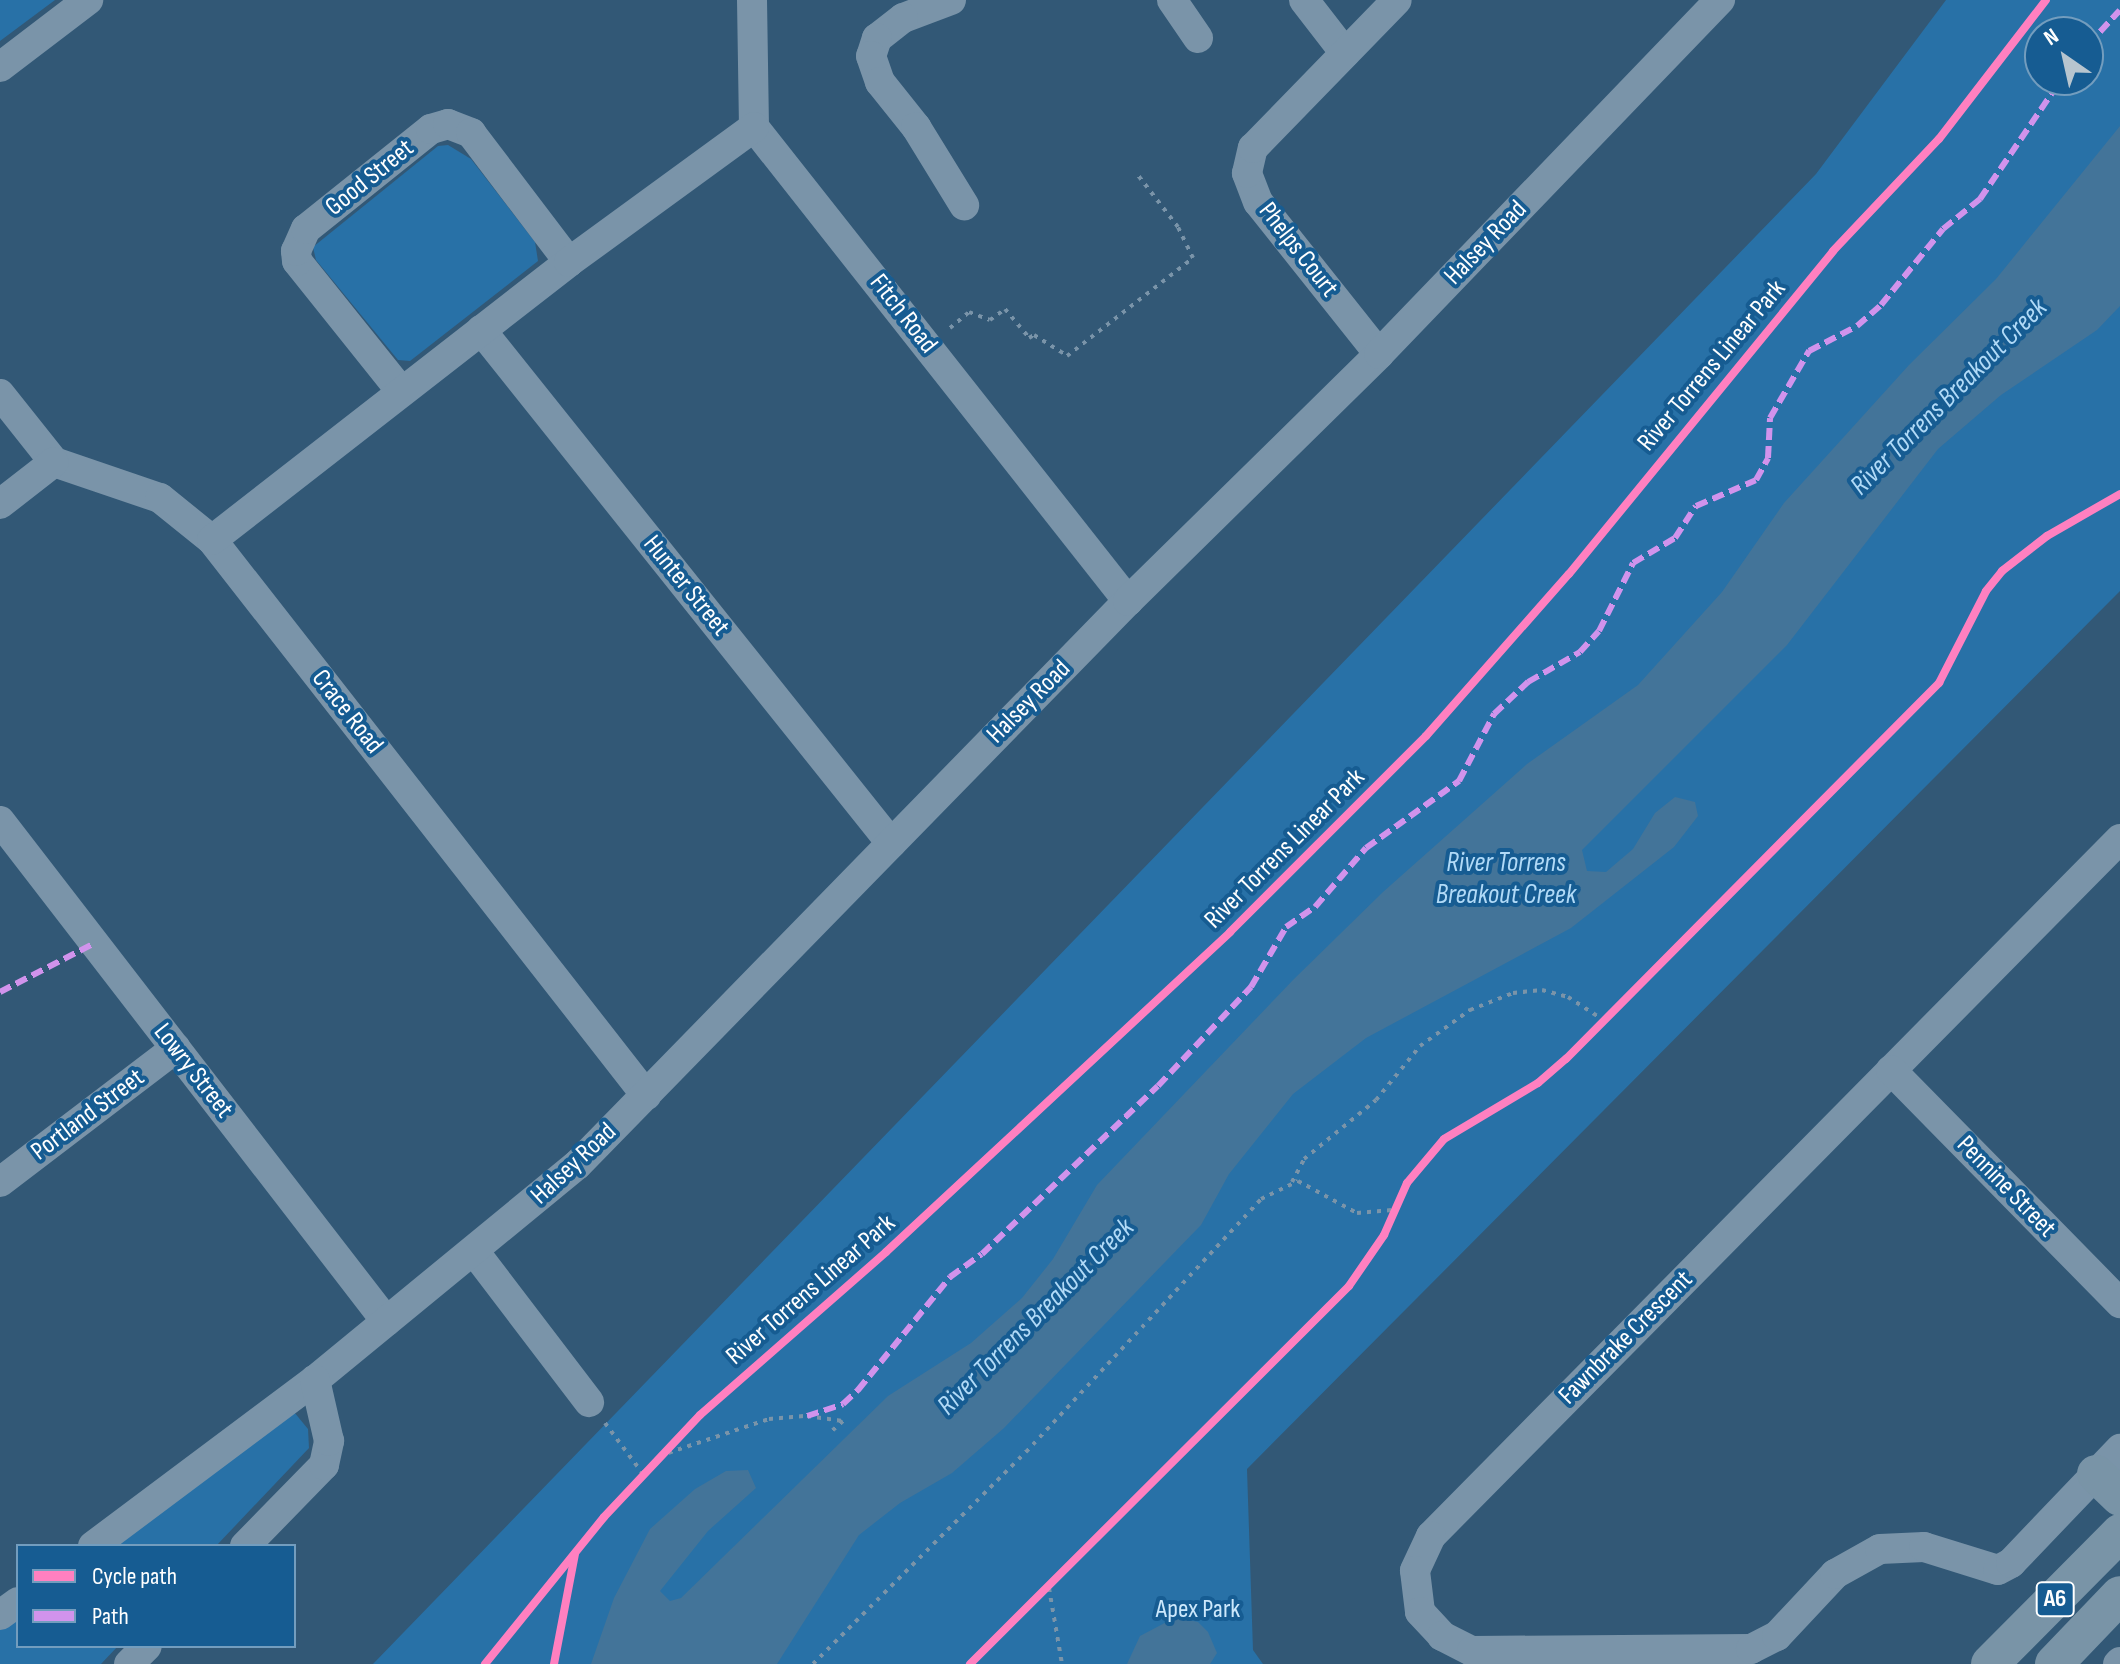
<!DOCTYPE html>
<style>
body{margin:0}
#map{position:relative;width:2120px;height:1664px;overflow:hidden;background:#325876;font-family:"Sofia Sans Condensed",sans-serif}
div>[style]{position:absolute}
.green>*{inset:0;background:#2871a7}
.water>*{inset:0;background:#437499}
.path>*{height:4px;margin-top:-2px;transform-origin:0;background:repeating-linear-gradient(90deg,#7a94a9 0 4px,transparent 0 10px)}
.minor>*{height:30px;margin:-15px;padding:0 15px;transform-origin:15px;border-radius:15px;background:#7a94a9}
.major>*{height:38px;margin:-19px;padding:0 19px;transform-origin:19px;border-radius:19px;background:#7994a7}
.quiet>*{height:6px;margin-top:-3px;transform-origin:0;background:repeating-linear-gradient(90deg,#d193ec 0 12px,transparent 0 18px)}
.cycleway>*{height:8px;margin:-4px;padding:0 4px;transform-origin:4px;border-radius:4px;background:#ff80c0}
span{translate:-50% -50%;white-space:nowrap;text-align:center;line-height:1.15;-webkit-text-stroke:8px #165c92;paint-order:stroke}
.shield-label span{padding:2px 6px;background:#165c92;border:2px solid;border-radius:6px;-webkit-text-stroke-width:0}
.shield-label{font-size:24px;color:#fff;font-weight:700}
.street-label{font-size:26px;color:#fff}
.park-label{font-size:26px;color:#cce8fc}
.water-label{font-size:28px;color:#b1daf7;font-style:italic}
.legend{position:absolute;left:16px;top:1544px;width:280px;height:104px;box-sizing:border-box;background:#165c92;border:2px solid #739dbe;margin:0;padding:10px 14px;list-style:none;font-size:24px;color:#fff}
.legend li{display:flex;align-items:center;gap:16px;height:40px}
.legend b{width:40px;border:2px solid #739dbe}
.north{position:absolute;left:2024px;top:16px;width:80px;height:80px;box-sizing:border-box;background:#165c92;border:2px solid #739dbe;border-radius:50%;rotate:326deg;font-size:22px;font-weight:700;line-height:32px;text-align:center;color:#fff}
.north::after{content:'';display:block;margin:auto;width:28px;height:36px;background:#b7c5cf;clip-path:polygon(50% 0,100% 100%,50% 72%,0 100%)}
</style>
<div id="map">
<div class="green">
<div style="clip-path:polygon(0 0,55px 0,0 41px)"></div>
<div style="clip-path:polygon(evenodd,1946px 0,2120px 0,2120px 591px,1247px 1469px,1253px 1650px,1263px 1664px,373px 1664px,1816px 174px,1946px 0,2040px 32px,2088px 32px,2088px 80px,2040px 80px,2040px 32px)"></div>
<div style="clip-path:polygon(448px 145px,471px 159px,535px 242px,538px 261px,410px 361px,398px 360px,316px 260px,313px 247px,438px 146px)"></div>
<div style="clip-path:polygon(294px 1412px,308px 1429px,309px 1448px,216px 1546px,101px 1546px)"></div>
<div style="clip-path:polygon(18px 1611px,18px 1646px,118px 1646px,101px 1664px,0 1664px,0 1625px)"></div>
</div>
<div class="water">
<div style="clip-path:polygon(2120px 126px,2120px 306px,2097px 330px,2001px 395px,1938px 449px,1787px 645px,1582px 850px,1587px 871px,1606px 872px,1633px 849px,1655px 813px,1675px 797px,1695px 802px,1698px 816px,1674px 847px,1571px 928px,1366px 1038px,1293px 1094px,1229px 1174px,1201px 1225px,1004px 1428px,952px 1473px,900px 1503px,859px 1535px,777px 1664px,591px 1664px,614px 1598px,650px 1529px,695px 1489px,726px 1471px,748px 1470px,756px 1488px,708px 1531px,660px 1591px,670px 1601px,681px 1598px,888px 1396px,971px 1343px,1022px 1298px,1053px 1259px,1097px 1185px,1294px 979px,1383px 892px,1527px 764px,1638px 685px,1722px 592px,1784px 503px,1909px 365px,1996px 279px)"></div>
<div style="clip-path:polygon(1176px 1617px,1198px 1622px,1208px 1632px,1217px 1653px,1210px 1664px,1127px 1664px,1140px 1636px)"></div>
</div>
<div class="path">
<div style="left:950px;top:328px;width:25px;rotate:-40deg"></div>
<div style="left:969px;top:312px;width:22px;rotate:21deg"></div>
<div style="left:990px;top:320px;width:19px;rotate:-36deg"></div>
<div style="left:1005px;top:309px;width:38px;rotate:50deg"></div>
<div style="left:1029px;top:338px;width:6px;rotate:-31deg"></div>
<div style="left:1034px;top:335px;width:39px;rotate:32deg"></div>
<div style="left:1067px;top:356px;width:160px;rotate:-37.9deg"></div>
<div style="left:1193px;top:258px;width:34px;rotate:-116deg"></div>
<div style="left:1178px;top:227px;width:67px;rotate:-127.7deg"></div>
<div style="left:1292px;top:1182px;width:26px;rotate:-62deg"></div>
<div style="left:1304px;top:1159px;width:93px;rotate:-39.3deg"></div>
<div style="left:1376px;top:1100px;width:70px;rotate:-50.8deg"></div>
<div style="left:1420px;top:1046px;width:62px;rotate:-35.8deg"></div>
<div style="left:1470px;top:1010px;width:46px;rotate:-21.6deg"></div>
<div style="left:1513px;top:993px;width:29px;rotate:-6deg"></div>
<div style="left:1542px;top:990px;width:27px;rotate:15deg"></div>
<div style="left:1568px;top:997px;width:44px;rotate:33deg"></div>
<div style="left:605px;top:1423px;width:64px;rotate:53.3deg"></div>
<div style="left:659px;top:1456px;width:116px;rotate:-18.6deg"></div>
<div style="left:769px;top:1419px;width:38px;rotate:-5deg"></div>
<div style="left:807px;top:1416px;width:36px;rotate:8deg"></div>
<div style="left:843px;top:1421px;width:15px;rotate:138deg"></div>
<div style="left:1049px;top:1588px;width:77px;rotate:80.3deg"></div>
<div style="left:813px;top:1664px;width:301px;rotate:-44.9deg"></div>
<div style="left:1026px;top:1452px;width:345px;rotate:-47.1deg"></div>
<div style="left:1261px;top:1199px;width:41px;rotate:-25.9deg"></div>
<div style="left:1298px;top:1181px;width:67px;rotate:28.5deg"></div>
<div style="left:1357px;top:1213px;width:38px;rotate:-5deg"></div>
</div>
<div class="minor">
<div style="left:752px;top:0;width:127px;rotate:89.1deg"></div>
<div style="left:754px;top:127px;width:604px;rotate:51.73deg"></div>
<div style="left:951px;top:0;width:51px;rotate:159.4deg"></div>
<div style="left:903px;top:18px;width:33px;rotate:142deg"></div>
<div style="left:877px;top:38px;width:19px;rotate:108deg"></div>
<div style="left:871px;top:56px;width:28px;rotate:71deg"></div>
<div style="left:880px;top:82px;width:58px;rotate:51.3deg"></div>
<div style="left:916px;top:127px;width:92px;rotate:58.4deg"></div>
<div style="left:1172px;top:0;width:46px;rotate:55.6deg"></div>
<div style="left:1304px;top:0;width:67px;rotate:52.3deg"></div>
<div style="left:0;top:67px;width:111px;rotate:-37.3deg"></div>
<div style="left:481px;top:330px;width:657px;rotate:51.37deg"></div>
<div style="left:1379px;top:354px;width:194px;rotate:-128.5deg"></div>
<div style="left:1258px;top:202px;width:31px;rotate:-111deg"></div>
<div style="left:1247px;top:173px;width:26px;rotate:-77deg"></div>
<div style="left:1253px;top:148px;width:206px;rotate:-45.8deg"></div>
<div style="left:401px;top:391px;width:166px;rotate:-128.7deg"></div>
<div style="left:297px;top:261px;width:10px;rotate:-96deg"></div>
<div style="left:296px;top:251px;width:24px;rotate:-66deg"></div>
<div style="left:306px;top:229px;width:160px;rotate:-38.7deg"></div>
<div style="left:431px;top:129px;width:18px;rotate:-16deg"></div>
<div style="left:448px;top:124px;width:25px;rotate:21deg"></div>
<div style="left:471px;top:133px;width:162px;rotate:52.8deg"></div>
<div style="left:0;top:394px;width:87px;rotate:51.5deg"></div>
<div style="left:54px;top:462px;width:112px;rotate:18.8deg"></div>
<div style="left:160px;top:498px;width:67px;rotate:38.9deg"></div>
<div style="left:212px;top:540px;width:705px;rotate:51.98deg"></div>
<div style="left:0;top:504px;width:68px;rotate:-37.9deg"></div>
<div style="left:212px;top:540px;width:452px;rotate:-37.9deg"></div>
<div style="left:569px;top:262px;width:229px;rotate:-36.1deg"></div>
<div style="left:0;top:821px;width:632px;rotate:52.33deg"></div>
<div style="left:2120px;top:839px;width:980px;rotate:134.67deg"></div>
<div style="left:1431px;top:1536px;width:38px;rotate:115deg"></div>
<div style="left:1415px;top:1571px;width:41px;rotate:83deg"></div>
<div style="left:1420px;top:1612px;width:33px;rotate:47deg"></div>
<div style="left:1442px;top:1636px;width:34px;rotate:27deg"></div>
<div style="left:1472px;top:1651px;width:279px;rotate:-0.4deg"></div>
<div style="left:1751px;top:1649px;width:29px;rotate:-27deg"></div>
<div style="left:1777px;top:1636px;width:85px;rotate:-46.9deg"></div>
<div style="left:1835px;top:1574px;width:51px;rotate:-29.1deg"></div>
<div style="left:1880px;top:1549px;width:44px;rotate:-2.6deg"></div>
<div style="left:1924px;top:1547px;width:77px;rotate:17.3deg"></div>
<div style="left:1998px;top:1570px;width:15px;rotate:-28deg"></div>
<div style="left:2011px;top:1563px;width:158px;rotate:-46.3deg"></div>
<div style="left:1891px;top:1070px;width:327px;rotate:45.5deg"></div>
<div style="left:0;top:1182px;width:221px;rotate:-37.3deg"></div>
<div style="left:474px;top:1251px;width:190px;rotate:52.7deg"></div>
<div style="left:93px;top:1546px;width:277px;rotate:-36.8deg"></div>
<div style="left:315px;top:1380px;width:339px;rotate:-39.4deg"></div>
<div style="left:577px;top:1165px;width:788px;rotate:-45.67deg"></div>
<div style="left:1128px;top:601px;width:352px;rotate:-44.5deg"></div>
<div style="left:1379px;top:354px;width:492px;rotate:-46.1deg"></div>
<div style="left:245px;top:1546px;width:113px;rotate:-45.7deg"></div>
<div style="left:324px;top:1465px;width:25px;rotate:-78deg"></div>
<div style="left:329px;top:1441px;width:63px;rotate:-102.9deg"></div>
<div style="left:0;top:1615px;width:22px;rotate:-36deg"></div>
<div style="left:129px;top:1664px;width:25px;rotate:-45deg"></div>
<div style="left:2118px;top:1664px;width:3px;rotate:-45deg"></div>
</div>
<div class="major">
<div style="left:2096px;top:1474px;width:33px;rotate:44deg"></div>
<div style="left:1990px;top:1664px;width:185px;rotate:-45.2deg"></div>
<div style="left:2054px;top:1664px;width:95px;rotate:-46.3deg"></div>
</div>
<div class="quiet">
<div style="left:2088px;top:45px;width:47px;rotate:-47.6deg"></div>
<div style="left:0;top:992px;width:107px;rotate:-27.3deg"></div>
<div style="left:807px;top:1416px;width:38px;rotate:-18deg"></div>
<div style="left:843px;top:1404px;width:21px;rotate:-43deg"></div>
<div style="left:858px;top:1390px;width:146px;rotate:-50.8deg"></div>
<div style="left:950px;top:1277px;width:39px;rotate:-36deg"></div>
<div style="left:982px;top:1254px;width:243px;rotate:-43.7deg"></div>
<div style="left:1158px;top:1086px;width:136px;rotate:-46.8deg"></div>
<div style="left:1251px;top:987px;width:69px;rotate:-59.7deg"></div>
<div style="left:1286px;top:927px;width:35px;rotate:-35deg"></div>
<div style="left:1315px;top:907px;width:78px;rotate:-49.2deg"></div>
<div style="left:1366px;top:848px;width:115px;rotate:-35.8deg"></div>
<div style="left:1459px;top:781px;width:76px;rotate:-62.4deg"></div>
<div style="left:1494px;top:714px;width:47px;rotate:-43.3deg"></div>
<div style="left:1528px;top:682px;width:60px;rotate:-30deg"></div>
<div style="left:1580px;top:652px;width:28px;rotate:-48deg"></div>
<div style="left:1599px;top:631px;width:76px;rotate:-63.4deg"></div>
<div style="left:1633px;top:563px;width:49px;rotate:-30.8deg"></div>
<div style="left:1675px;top:538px;width:38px;rotate:-57deg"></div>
<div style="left:1696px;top:506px;width:65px;rotate:-23.4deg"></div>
<div style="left:1756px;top:480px;width:25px;rotate:-61deg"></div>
<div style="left:1768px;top:458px;width:40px;rotate:-87.1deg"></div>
<div style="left:1770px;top:418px;width:78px;rotate:-59.8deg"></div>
<div style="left:1809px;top:351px;width:54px;rotate:-27.5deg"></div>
<div style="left:1857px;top:326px;width:32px;rotate:-41deg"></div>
<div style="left:1881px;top:305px;width:98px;rotate:-50.8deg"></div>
<div style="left:1943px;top:229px;width:48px;rotate:-39deg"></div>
<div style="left:1980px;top:199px;width:144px;rotate:-55.8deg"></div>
</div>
<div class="cycleway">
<div style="left:485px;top:1664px;width:189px;rotate:-51deg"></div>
<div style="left:604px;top:1517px;width:140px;rotate:-46.7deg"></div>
<div style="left:700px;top:1415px;width:247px;rotate:-41.2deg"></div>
<div style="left:886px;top:1252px;width:470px;rotate:-42.9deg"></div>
<div style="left:1230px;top:932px;width:277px;rotate:-45deg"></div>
<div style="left:1426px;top:736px;width:216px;rotate:-48.6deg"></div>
<div style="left:1569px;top:574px;width:417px;rotate:-50.7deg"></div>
<div style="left:1833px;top:251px;width:154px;rotate:-46.6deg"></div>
<div style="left:1939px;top:139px;width:175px;rotate:-52.4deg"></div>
<div style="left:554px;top:1664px;width:112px;rotate:-79.2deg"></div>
<div style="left:970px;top:1664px;width:535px;rotate:-44.92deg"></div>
<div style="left:1349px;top:1286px;width:62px;rotate:-55.5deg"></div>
<div style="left:1384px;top:1235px;width:57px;rotate:-66.1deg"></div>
<div style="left:1407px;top:1183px;width:57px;rotate:-49.9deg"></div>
<div style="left:1444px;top:1139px;width:109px;rotate:-30.8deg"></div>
<div style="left:1538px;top:1083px;width:37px;rotate:-41deg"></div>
<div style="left:1566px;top:1059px;width:530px;rotate:-45.23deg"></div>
<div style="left:1939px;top:683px;width:103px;rotate:-62.9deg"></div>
<div style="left:1986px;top:591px;width:26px;rotate:-51deg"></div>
<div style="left:2002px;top:571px;width:57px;rotate:-37.9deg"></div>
<div style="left:2047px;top:536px;width:84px;rotate:-29.9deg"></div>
</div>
<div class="shield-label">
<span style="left:2055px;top:1599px">A6</span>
</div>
<div class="street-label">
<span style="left:370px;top:178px;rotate:-39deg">Good Street</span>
<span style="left:1486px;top:243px;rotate:-46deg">Halsey Road</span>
<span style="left:1298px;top:250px;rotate:52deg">Phelps Court</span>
<span style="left:903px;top:314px;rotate:52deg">Fitch Road</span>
<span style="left:1712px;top:366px;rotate:-50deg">River Torrens Linear Park</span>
<span style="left:686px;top:586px;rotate:51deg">Hunter Street</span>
<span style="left:1029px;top:702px;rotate:-45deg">Halsey Road</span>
<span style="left:347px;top:712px;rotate:52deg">Crace Road</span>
<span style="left:1285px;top:849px;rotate:-45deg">River Torrens Linear Park</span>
<span style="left:193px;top:1071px;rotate:52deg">Lowry Street</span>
<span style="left:88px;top:1115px;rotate:-37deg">Portland Street</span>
<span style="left:574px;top:1164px;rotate:-43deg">Halsey Road</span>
<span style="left:2006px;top:1187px;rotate:46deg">Pennine Street</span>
<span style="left:811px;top:1290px;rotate:-41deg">River Torrens Linear Park</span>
<span style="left:1626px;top:1338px;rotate:-45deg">Fawnbrake Crescent</span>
</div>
<div class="park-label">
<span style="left:1198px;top:1610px">Apex Park</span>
</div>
<div class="water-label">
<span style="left:1949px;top:397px;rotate:-45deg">River Torrens Breakout Creek</span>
<span style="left:1506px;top:879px">River Torrens<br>Breakout Creek</span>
<span style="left:1036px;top:1317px;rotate:-45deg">River Torrens Breakout Creek</span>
</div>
<ul class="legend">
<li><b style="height:10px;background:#ff80c0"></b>Cycle path</li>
<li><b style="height:10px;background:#d193ec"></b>Path</li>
</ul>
<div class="north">N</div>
</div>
